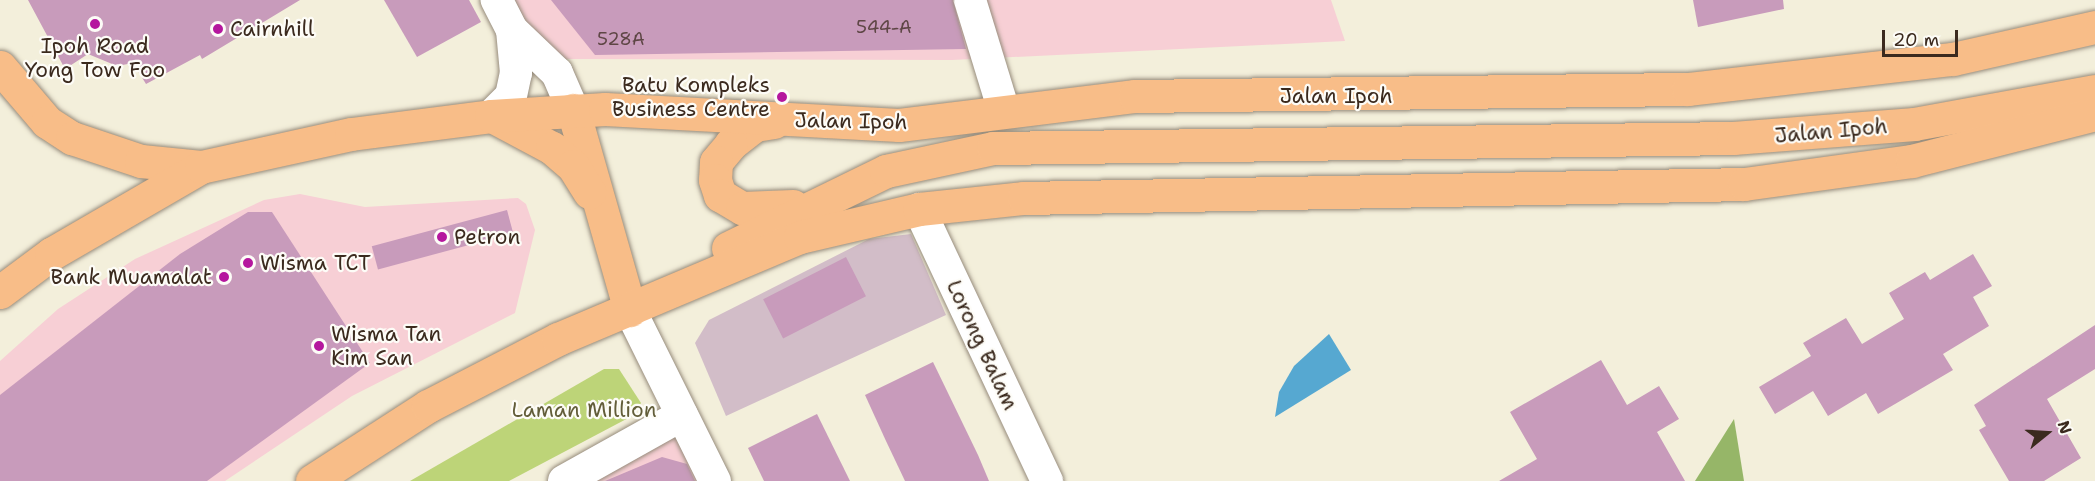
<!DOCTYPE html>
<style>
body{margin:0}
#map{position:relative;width:2095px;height:481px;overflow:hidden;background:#f3efdb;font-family:"Shantell Sans",sans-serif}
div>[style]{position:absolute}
.built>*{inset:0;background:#f7cfd5}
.industrial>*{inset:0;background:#d2bdc8}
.green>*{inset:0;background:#bdd478}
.forest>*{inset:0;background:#96b668}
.water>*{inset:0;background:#56a8d1}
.building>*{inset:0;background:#c89bbb;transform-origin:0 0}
.roads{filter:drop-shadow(0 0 2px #978c7c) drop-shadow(0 0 2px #978c7c)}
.minor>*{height:32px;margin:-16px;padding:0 16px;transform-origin:16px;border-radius:16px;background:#fff}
.major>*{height:33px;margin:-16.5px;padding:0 16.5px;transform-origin:16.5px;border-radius:16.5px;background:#f8bd88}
.dots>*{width:16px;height:16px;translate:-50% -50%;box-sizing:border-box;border:3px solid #fdfcf7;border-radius:50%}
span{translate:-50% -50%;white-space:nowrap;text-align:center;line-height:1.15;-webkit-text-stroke:4.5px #fdfcf7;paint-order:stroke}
.number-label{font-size:18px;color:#5e4645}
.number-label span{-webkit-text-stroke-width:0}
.poi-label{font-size:21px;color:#3b2a1e}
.left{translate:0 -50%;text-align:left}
.right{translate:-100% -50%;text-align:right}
.street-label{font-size:21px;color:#3b2a1e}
.park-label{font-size:21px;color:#625d39}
.north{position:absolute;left:2017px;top:403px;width:60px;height:60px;-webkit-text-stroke:4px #fdfcf7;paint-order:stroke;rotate:72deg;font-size:16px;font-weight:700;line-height:24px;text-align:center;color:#3b2a1e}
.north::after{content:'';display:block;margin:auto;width:21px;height:27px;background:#3b2a1e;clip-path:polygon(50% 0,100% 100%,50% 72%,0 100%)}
.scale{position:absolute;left:1882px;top:30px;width:76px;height:27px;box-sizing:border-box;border:3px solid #3b2a1e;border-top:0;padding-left:8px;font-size:18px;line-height:21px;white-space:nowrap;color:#3b2a1e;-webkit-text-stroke:4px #fdfcf7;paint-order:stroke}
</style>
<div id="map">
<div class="built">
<div style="clip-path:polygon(509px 0,1331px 0,1345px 41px,952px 60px,559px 59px,520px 21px)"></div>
<div style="clip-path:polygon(300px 194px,365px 207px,518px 198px,526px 204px,535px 230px,515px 313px,352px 396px,225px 481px,0 481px,0 361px,58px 309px,135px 259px,264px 200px)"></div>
<div style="clip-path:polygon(677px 430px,702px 481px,585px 481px)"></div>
</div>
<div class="industrial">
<div style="clip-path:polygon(911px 234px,946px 315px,726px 416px,695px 343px,709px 320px,869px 239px)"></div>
</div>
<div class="green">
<div style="clip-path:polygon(604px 369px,619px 369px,641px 403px,634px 415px,509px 481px,410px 481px)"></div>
</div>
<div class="forest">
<div style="clip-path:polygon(1734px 419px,1744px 481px,1695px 481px)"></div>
</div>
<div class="water">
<div style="clip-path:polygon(1329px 334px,1351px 370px,1275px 417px,1279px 392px,1294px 366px)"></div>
</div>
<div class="building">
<div style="clip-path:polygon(28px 0,300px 0,202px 59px,200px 55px,146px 84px,133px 63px,117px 66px,88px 54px,65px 69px)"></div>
<div style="clip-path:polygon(384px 0,469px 0,481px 22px,417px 57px)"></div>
<div style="clip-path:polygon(551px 0,953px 0,966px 49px,595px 55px)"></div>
<div style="clip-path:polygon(1693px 0,1783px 0,1784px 9px,1698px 27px)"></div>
<div style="left:507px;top:210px;width:24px;height:140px;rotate:75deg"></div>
<div style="clip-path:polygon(248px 212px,272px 212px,370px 363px,207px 481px,0 481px,0 395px,180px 254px)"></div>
<div style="clip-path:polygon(1973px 254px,1992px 286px,1973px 297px,1989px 326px,1943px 354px,1953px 370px,1878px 414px,1866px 393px,1828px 416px,1813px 391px,1775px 414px,1759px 387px,1811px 356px,1803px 343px,1846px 318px,1862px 344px,1904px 319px,1889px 293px,1925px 272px,1930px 280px)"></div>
<div style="left:846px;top:257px;width:44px;height:93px;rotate:63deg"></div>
<div style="clip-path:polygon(2095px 325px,2095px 369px,2047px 399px,2081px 458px,2044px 481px,2009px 481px,1979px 430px,1986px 426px,1974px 405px)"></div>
<div style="clip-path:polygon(1601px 360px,1627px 405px,1659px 386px,1679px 419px,1657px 432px,1685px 481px,1499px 481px,1537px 459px,1510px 412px)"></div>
<div style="clip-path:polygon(933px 362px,978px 455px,989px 481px,905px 481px,886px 441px,865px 395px)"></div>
<div style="clip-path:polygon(817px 414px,850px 481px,764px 481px,748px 448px)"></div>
<div style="clip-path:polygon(662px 457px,687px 464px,695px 481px,605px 481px)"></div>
</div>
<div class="roads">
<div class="minor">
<div style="left:970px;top:0;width:116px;rotate:73deg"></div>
<div style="left:512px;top:30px;width:62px;rotate:43.7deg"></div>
<div style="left:557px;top:73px;width:40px;rotate:66.6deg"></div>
<div style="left:491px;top:116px;width:28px;rotate:-45deg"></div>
<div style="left:511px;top:96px;width:24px;rotate:-78deg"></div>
<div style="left:516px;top:73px;width:43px;rotate:-95.3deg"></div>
<div style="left:512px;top:30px;width:34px;rotate:-117deg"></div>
<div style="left:919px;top:209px;width:301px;rotate:64.8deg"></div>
<div style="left:630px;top:310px;width:191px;rotate:63.6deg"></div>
<div style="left:564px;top:481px;width:135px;rotate:-29.2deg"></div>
</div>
<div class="major">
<div style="left:0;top:67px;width:72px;rotate:49.5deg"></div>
<div style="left:47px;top:122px;width:30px;rotate:33deg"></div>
<div style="left:72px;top:138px;width:73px;rotate:18.4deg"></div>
<div style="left:141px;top:161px;width:60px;rotate:5.7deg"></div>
<div style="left:573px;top:110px;width:208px;rotate:74.1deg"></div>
<div style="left:492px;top:116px;width:68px;rotate:28.1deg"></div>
<div style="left:552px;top:148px;width:28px;rotate:41deg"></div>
<div style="left:573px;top:166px;width:31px;rotate:58deg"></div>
<div style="left:774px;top:122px;width:19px;rotate:171deg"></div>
<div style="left:755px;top:125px;width:31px;rotate:142deg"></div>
<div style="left:731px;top:144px;width:23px;rotate:130deg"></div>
<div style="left:716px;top:162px;width:18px;rotate:93deg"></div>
<div style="left:715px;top:180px;width:16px;rotate:72deg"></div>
<div style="left:720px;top:195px;width:26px;rotate:31deg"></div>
<div style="left:742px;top:208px;width:51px;rotate:-2.2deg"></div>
<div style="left:728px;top:248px;width:176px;rotate:-26deg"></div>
<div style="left:886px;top:171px;width:109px;rotate:-12.1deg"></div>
<div style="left:993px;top:148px;width:740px;rotate:-0.77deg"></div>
<div style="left:1733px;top:138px;width:182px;rotate:-4.4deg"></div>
<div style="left:1914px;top:124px;width:184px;rotate:-10.3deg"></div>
<div style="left:0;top:292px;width:64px;rotate:-36.7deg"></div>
<div style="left:51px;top:254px;width:173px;rotate:-30.1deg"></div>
<div style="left:201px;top:167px;width:154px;rotate:-12.4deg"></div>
<div style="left:351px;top:134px;width:141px;rotate:-7.3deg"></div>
<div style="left:491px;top:116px;width:114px;rotate:-3.5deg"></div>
<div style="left:605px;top:109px;width:294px;rotate:3.1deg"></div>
<div style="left:899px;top:125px;width:238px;rotate:-7deg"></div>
<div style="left:1135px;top:96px;width:553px;rotate:-0.73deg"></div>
<div style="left:1688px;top:89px;width:267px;rotate:-6.5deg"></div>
<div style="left:1953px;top:59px;width:146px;rotate:-12.7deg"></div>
<div style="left:312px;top:481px;width:138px;rotate:-32.9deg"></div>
<div style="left:428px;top:406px;width:146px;rotate:-27.3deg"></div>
<div style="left:558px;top:339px;width:263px;rotate:-22.9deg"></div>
<div style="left:800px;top:237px;width:122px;rotate:-13.2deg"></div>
<div style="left:919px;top:209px;width:106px;rotate:-6deg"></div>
<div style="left:1024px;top:198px;width:720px;rotate:-1.11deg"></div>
<div style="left:1744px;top:184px;width:170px;rotate:-7.8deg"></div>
<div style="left:1912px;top:161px;width:189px;rotate:-14.4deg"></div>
</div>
</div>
<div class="dots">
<div style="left:95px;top:24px;background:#b5179e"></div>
<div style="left:218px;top:29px;background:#b5179e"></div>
<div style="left:782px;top:97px;background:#b5179e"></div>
<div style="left:442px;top:237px;background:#b5179e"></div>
<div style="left:248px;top:263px;background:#b5179e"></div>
<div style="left:224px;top:277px;background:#b5179e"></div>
<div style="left:319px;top:346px;background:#b5179e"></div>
</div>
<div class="number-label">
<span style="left:884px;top:27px">544-A</span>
<span style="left:621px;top:39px">528A</span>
</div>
<div class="poi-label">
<span class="left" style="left:230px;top:29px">Cairnhill</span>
<span style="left:95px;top:58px">Ipoh Road<br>Yong Tow Foo</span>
<span class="right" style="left:770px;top:97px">Batu Kompleks<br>Business Centre</span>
<span class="left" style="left:454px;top:237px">Petron</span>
<span class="left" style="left:260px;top:263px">Wisma TCT</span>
<span class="right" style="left:212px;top:277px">Bank Muamalat</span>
<span class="left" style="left:331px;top:346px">Wisma Tan<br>Kim San</span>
</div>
<div class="street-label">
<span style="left:1336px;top:96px">Jalan Ipoh</span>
<span style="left:851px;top:121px;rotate:1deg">Jalan Ipoh</span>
<span style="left:1831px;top:131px;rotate:-5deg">Jalan Ipoh</span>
<span style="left:982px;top:345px;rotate:65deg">Lorong Balam</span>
</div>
<div class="park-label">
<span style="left:584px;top:410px">Laman Million</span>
</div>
<div class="north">N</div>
<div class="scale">20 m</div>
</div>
